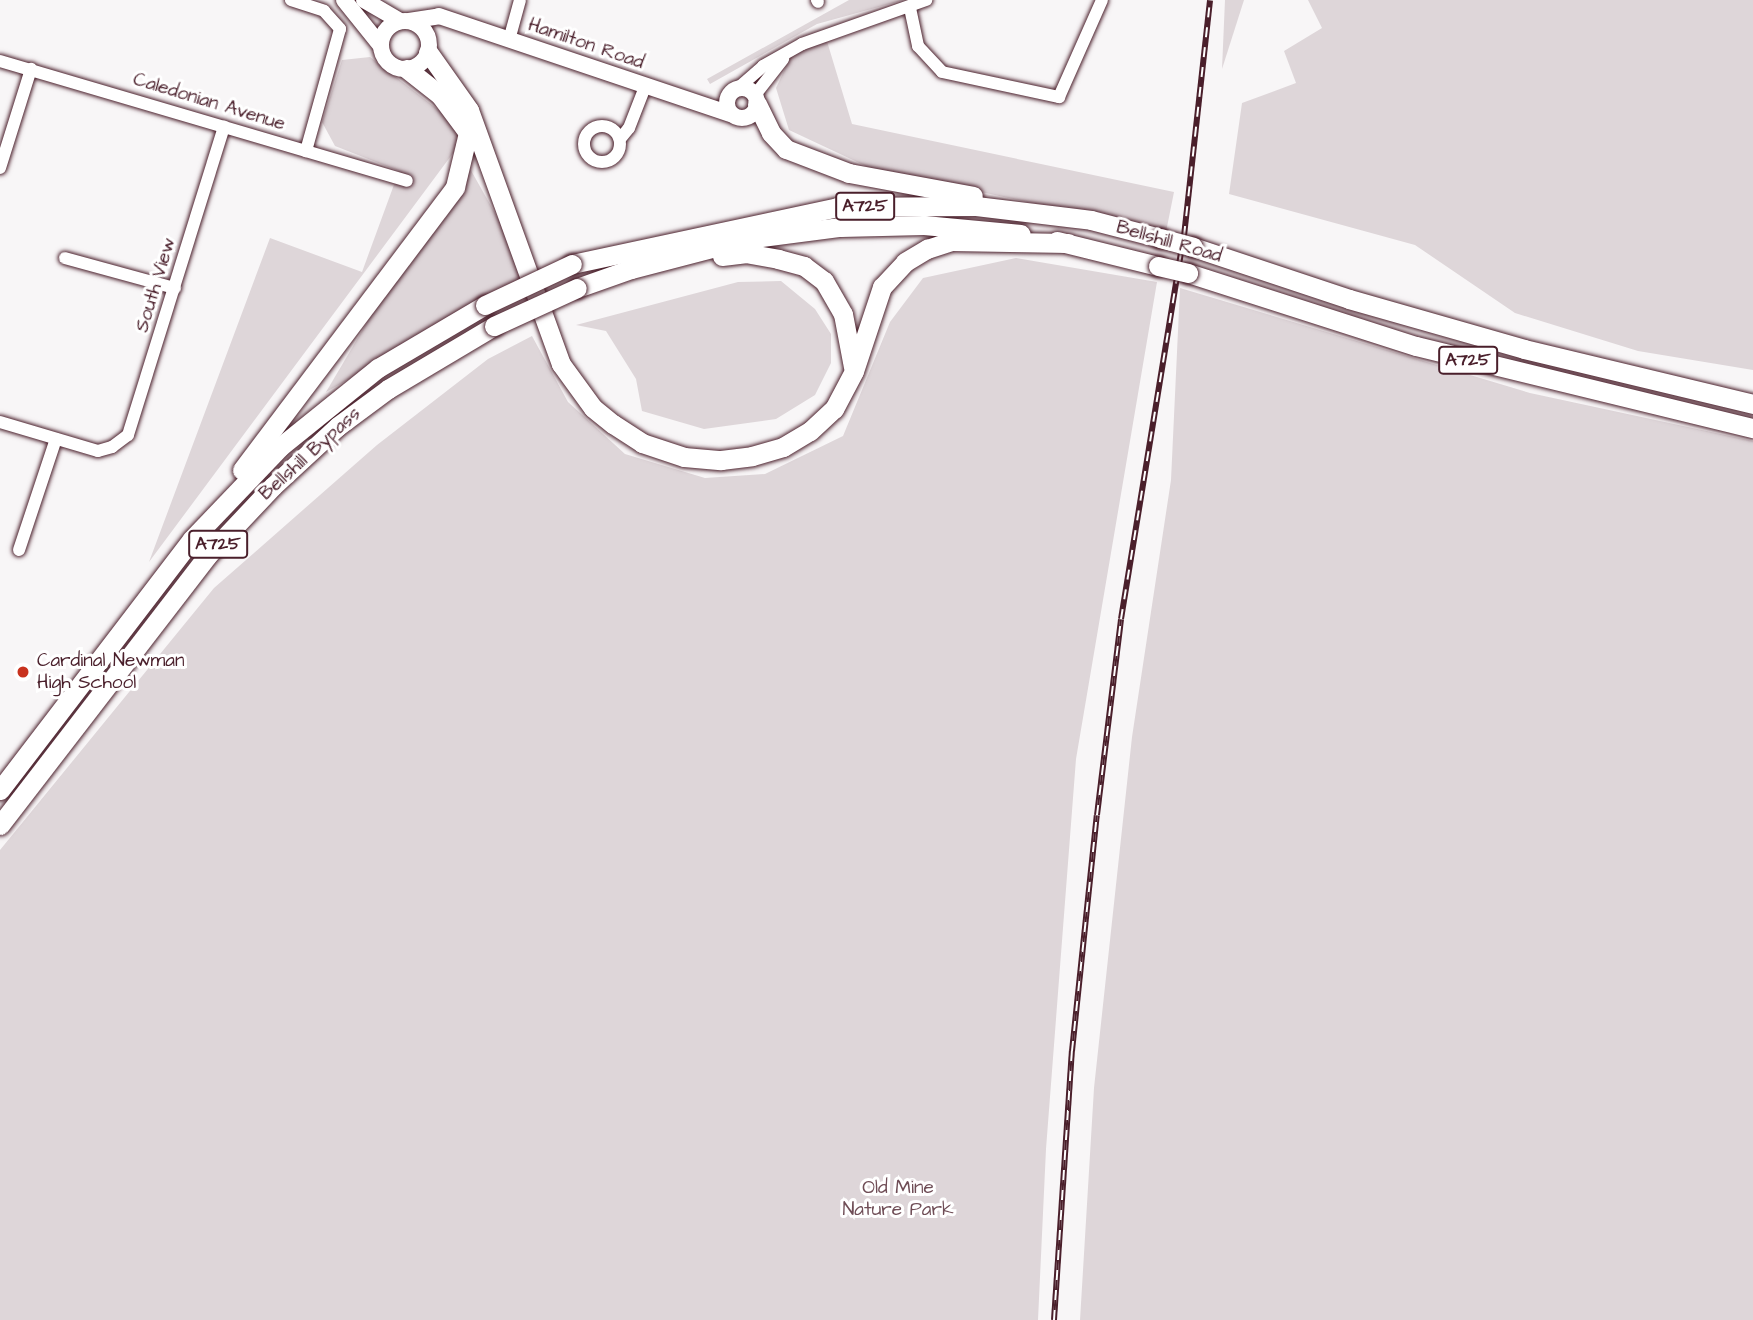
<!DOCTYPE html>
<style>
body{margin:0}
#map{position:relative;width:1753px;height:1320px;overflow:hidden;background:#f8f6f7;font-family:"Architects Daughter",sans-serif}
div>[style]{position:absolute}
.green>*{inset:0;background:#ded6d9}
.roads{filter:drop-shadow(0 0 2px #4a1f2b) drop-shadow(0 0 2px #4a1f2b)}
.minor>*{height:12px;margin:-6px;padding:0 6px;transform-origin:6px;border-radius:6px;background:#fff}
.minor>.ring{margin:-6px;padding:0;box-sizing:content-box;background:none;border:12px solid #fff;border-radius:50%}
.major>*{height:16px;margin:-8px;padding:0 8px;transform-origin:8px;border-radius:8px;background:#fff}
.major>.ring{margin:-8px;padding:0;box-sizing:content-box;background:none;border:16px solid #fff;border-radius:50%}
.highway>*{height:19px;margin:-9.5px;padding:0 9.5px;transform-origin:9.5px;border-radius:9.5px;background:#fff}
.rail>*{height:6px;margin-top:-3px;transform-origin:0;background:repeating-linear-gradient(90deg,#fff 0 10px,#4a1f2b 0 20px);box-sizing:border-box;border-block:2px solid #4a1f2b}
.bridges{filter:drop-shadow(0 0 2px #4a1f2b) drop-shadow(0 0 2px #4a1f2b)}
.highway-bridge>*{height:19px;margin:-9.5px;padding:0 9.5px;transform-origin:9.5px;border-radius:9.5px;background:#fff}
.dots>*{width:19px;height:19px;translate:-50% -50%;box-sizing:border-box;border:4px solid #fff;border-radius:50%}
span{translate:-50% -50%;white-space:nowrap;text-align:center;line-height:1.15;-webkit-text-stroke:6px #fff;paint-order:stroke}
.shield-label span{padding:2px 5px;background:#fff;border:2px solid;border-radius:5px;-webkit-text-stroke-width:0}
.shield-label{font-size:18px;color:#4a1f2b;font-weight:700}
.street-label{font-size:19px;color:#4a1f2b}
.poi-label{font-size:19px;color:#4a1f2b}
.left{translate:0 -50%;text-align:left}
.park-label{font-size:19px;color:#6f4d56}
</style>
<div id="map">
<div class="green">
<div style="clip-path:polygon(849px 0,904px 0,817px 24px,710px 84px,707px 79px)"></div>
<div style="clip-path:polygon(1225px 0,1244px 0,1222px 69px)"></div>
<div style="clip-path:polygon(1308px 0,1753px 0,1753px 370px,1638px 351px,1515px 313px,1415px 245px,1229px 194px,1242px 103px,1296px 83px,1284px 51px,1322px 28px)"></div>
<div style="clip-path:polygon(826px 38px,852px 124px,1174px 192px,1166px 232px,870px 168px,789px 130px,776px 88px,791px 56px)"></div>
<div style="clip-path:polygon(370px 57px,468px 133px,149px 562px,270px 238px,362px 272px,399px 171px,335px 146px,322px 122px,342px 60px)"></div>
<div style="clip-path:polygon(464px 158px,531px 277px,326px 392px)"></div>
<div style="clip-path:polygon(1016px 258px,1157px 282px,1076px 759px,1046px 1149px,1038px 1320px,0 1320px,0 850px,214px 588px,377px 445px,488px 359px,532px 336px,568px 402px,625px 454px,705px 478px,765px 474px,843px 436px,890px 322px,923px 278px)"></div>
<div style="clip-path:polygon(781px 281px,815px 309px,831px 334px,831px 363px,815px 395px,776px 419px,704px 429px,642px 411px,636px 379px,606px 331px,576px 325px,738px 282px)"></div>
<div style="clip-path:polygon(1180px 288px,1530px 393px,1753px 441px,1753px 1320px,1080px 1320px,1094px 1088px,1132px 737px,1171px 480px)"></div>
</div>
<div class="roads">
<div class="minor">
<div style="left:291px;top:0;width:35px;rotate:18deg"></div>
<div style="left:324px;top:11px;width:24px;rotate:48deg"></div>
<div style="left:340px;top:29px;width:127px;rotate:105.6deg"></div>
<div style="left:817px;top:0;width:2px;rotate:63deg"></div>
<div style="left:910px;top:8px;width:39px;rotate:78deg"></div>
<div style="left:918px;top:46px;width:35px;rotate:47deg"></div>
<div style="left:942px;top:72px;width:120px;rotate:12.1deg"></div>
<div style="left:1059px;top:97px;width:106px;rotate:-66.1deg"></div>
<div style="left:509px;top:40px;width:41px;rotate:-74.6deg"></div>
<div style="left:0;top:61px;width:424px;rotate:16.4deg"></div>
<div style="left:737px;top:89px;width:35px;rotate:-41deg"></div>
<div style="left:763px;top:66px;width:45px;rotate:-29.4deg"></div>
<div style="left:802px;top:44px;width:132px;rotate:-19.5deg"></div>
<div style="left:755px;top:95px;width:46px;rotate:-52.1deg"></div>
<div class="ring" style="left:584px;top:126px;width:24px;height:24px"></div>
<div style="left:620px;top:139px;width:14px;rotate:-51deg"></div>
<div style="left:629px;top:128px;width:44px;rotate:-68.7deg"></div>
<div style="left:0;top:168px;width:104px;rotate:-72.6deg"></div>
<div style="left:65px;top:258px;width:114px;rotate:15.3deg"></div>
<div style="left:0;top:422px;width:102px;rotate:16.5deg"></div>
<div style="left:98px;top:451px;width:15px;rotate:-16deg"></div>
<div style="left:112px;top:447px;width:20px;rotate:-37deg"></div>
<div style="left:128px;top:435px;width:323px;rotate:-72.7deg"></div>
<div style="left:19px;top:550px;width:117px;rotate:-71.6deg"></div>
</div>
<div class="major">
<div style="left:344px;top:0;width:59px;rotate:51.2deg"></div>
<div style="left:364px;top:0;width:42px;rotate:30.3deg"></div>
<div style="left:409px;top:21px;width:30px;rotate:-9deg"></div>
<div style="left:439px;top:16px;width:307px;rotate:18.6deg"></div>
<div class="ring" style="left:381px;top:21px;width:32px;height:32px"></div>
<div class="ring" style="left:727px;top:88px;width:14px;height:14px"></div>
</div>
<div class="highway">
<div style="left:428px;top:52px;width:71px;rotate:54.7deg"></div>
<div style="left:469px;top:110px;width:270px;rotate:70.1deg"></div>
<div style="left:561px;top:364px;width:54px;rotate:54deg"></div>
<div style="left:593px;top:408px;width:26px;rotate:39deg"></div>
<div style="left:613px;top:424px;width:35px;rotate:33deg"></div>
<div style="left:642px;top:443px;width:44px;rotate:18.4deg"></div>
<div style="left:684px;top:457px;width:37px;rotate:5deg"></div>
<div style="left:721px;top:460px;width:31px;rotate:-7deg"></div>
<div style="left:752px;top:456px;width:32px;rotate:-16deg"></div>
<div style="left:783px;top:447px;width:31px;rotate:-31deg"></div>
<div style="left:810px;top:431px;width:33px;rotate:-43deg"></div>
<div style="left:834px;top:409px;width:43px;rotate:-62.2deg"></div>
<div style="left:854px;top:371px;width:89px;rotate:-71.6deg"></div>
<div style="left:882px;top:287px;width:34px;rotate:-47deg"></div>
<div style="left:905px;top:262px;width:26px;rotate:-31deg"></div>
<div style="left:927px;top:249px;width:25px;rotate:-18deg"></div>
<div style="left:951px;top:241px;width:117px;rotate:1deg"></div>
<div style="left:407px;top:69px;width:42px;rotate:38.2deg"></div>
<div style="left:440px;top:95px;width:49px;rotate:53.4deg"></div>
<div style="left:757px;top:104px;width:32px;rotate:64deg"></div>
<div style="left:771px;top:133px;width:22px;rotate:47deg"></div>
<div style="left:786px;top:149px;width:67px;rotate:20.9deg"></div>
<div style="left:849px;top:173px;width:126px;rotate:10.5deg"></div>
<div style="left:1057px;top:241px;width:104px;rotate:13.9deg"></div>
<div style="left:1193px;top:247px;width:164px;rotate:18.4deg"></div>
<div style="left:1349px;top:299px;width:182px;rotate:15.9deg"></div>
<div style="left:1524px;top:349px;width:236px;rotate:13.5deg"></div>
<div style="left:722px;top:256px;width:23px;rotate:-7deg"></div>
<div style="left:745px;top:253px;width:34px;rotate:10deg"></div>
<div style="left:778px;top:259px;width:27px;rotate:15deg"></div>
<div style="left:804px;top:266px;width:25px;rotate:37deg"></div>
<div style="left:824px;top:281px;width:38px;rotate:60deg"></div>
<div style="left:843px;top:314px;width:54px;rotate:79.3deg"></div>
<div style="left:572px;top:264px;width:271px;rotate:-12.1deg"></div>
<div style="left:837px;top:207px;width:139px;rotate:-0.4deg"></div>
<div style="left:976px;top:206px;width:116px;rotate:6.9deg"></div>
<div style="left:1091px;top:220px;width:71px;rotate:14.6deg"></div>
<div style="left:1188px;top:273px;width:239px;rotate:17.8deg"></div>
<div style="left:1416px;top:346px;width:347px;rotate:13.7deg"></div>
<div style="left:577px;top:288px;width:57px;rotate:-19.4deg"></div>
<div style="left:631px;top:269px;width:119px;rotate:-14.6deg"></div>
<div style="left:746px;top:239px;width:95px;rotate:-7.3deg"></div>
<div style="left:840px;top:227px;width:84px;rotate:-1.4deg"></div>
<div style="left:924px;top:225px;width:97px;rotate:5.3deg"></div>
<div style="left:242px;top:470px;width:354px;rotate:-53deg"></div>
<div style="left:455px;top:187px;width:56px;rotate:-76.5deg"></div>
<div style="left:0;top:790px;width:316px;rotate:-52.6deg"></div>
<div style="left:192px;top:539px;width:127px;rotate:-46.3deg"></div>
<div style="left:280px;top:447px;width:126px;rotate:-38.9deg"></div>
<div style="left:378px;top:368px;width:124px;rotate:-30.5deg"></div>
<div style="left:0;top:825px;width:339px;rotate:-52.4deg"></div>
<div style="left:207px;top:556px;width:96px;rotate:-46.7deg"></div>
<div style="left:273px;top:486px;width:88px;rotate:-42.7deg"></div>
<div style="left:338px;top:426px;width:62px;rotate:-36.5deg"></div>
<div style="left:388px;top:389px;width:123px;rotate:-30.7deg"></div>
</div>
</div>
<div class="rail">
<div style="left:1054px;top:1320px;width:270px;rotate:-86.2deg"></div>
<div style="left:1072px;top:1051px;width:237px;rotate:-84deg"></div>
<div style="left:1097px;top:815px;width:197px;rotate:-83deg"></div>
<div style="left:1121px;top:619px;width:388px;rotate:-80.7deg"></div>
<div style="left:1184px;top:236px;width:237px;rotate:-83.7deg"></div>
</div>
<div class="bridges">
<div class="highway-bridge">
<div style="left:1160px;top:238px;width:34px;rotate:15deg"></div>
<div style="left:1158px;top:266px;width:31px;rotate:13deg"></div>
<div style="left:485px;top:305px;width:96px;rotate:-25.2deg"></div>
<div style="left:494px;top:326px;width:91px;rotate:-24.6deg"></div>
</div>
</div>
<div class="dots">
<div style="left:23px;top:672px;background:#c8321e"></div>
</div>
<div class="shield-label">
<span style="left:865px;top:206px">A725</span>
<span style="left:1468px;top:360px">A725</span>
<span style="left:218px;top:544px">A725</span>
</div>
<div class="street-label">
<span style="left:586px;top:44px;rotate:19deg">Hamilton Road</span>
<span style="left:209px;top:102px;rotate:17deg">Caledonian Avenue</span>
<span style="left:1169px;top:242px;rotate:16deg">Bellshill Road</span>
<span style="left:156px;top:285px;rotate:-73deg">South View</span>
<span style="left:310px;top:454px;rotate:-42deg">Bellshill Bypass</span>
</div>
<div class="poi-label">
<span class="left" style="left:37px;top:672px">Cardinal Newman<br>High School</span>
</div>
<div class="park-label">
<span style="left:898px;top:1199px">Old Mine<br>Nature Park</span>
</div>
</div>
